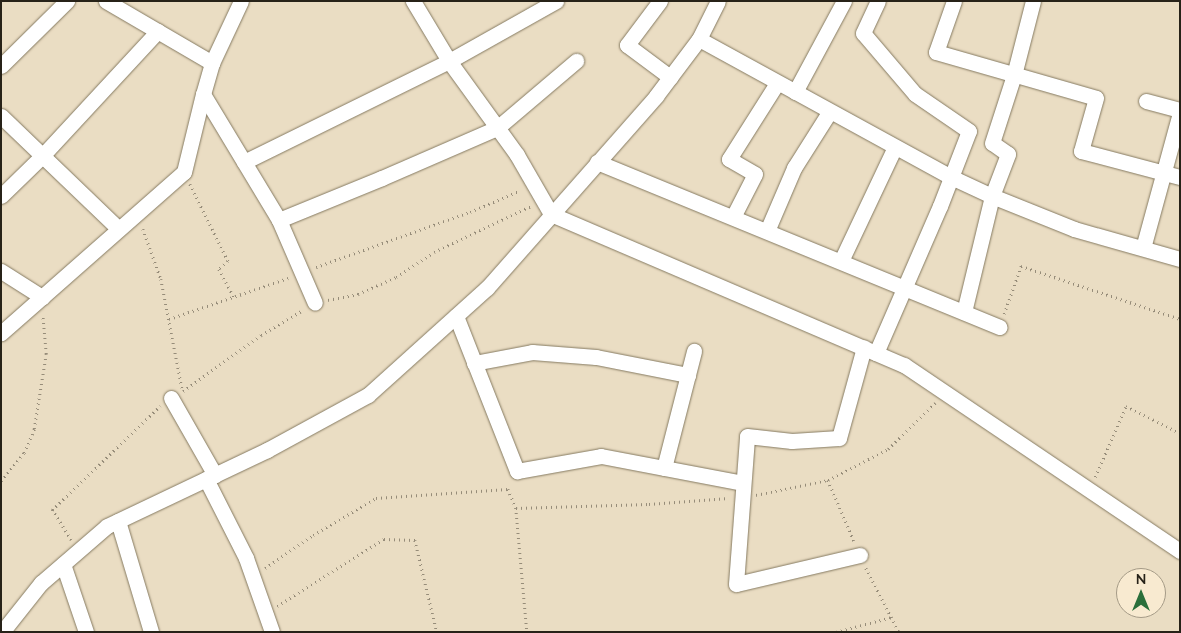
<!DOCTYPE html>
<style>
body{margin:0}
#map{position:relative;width:1181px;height:633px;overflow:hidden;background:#eaddc3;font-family:Mulish,sans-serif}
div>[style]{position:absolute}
.path>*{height:2.5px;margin-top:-1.25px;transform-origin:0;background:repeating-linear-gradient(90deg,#968c79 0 1px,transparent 0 5px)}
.roads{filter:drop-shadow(0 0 1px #857a61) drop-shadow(0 0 1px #857a61)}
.street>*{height:15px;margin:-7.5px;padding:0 7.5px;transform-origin:7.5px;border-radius:7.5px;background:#fff}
span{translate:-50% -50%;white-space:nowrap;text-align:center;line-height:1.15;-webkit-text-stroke:5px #f8ead0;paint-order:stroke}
.frame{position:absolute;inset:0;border:2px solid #272218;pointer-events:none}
.north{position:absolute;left:1116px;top:568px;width:50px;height:50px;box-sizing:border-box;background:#f8ead0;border:1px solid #a49a86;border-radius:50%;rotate:0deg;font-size:14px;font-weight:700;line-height:20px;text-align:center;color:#272218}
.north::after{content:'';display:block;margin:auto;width:18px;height:22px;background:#2a6f3b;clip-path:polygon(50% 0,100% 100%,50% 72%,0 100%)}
</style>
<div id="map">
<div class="path">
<div style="left:190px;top:184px;width:86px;rotate:63.7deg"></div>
<div style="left:228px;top:261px;width:12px;rotate:138deg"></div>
<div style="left:219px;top:269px;width:32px;rotate:62deg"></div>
<div style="left:143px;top:229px;width:53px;rotate:70.2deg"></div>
<div style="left:161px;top:279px;width:111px;rotate:79.1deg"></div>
<div style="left:316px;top:267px;width:164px;rotate:-19.7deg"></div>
<div style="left:470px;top:212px;width:53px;rotate:-23.2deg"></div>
<div style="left:328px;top:300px;width:31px;rotate:-11deg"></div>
<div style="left:358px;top:294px;width:42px;rotate:-24.1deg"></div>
<div style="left:396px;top:277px;width:45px;rotate:-33.3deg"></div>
<div style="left:434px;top:252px;width:107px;rotate:-25.4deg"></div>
<div style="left:1004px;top:314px;width:51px;rotate:-70.5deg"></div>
<div style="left:1021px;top:266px;width:168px;rotate:18.4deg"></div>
<div style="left:169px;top:319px;width:126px;rotate:-19deg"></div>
<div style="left:183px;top:391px;width:96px;rotate:-35.7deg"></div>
<div style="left:261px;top:335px;width:49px;rotate:-30.8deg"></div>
<div style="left:1095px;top:477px;width:77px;rotate:-66.4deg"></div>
<div style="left:1126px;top:406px;width:60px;rotate:26.6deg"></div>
<div style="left:828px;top:480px;width:66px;rotate:66.9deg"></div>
<div style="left:1px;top:481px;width:36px;rotate:-51deg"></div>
<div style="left:24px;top:453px;width:26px;rotate:-67deg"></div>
<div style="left:34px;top:429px;width:76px;rotate:-80.9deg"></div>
<div style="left:46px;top:354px;width:38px;rotate:-95deg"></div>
<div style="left:756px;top:495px;width:74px;rotate:-11.8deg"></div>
<div style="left:828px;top:480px;width:68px;rotate:-27.3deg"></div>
<div style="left:888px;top:449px;width:66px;rotate:-44.4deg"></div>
<div style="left:516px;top:508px;width:124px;rotate:84.9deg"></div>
<div style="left:71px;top:540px;width:36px;rotate:-122deg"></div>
<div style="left:52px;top:510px;width:150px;rotate:-43.9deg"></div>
<div style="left:265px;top:568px;width:58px;rotate:-34.5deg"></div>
<div style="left:313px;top:535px;width:73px;rotate:-30.4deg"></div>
<div style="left:376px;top:498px;width:132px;rotate:-3.9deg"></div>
<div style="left:508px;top:489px;width:21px;rotate:67deg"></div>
<div style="left:516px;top:508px;width:133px;rotate:-1.7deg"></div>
<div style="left:649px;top:504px;width:80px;rotate:-4.3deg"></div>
<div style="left:866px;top:568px;width:72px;rotate:62.7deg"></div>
<div style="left:277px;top:606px;width:126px;rotate:-32.1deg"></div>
<div style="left:384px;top:539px;width:31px;rotate:2deg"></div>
<div style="left:415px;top:540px;width:95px;rotate:76.6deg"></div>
<div style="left:836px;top:632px;width:58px;rotate:-15deg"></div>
</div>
<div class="roads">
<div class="street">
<div style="left:106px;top:1px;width:123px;rotate:30.3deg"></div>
<div style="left:212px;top:63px;width:68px;rotate:-64.9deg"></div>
<div style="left:413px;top:1px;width:70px;rotate:59deg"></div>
<div style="left:449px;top:61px;width:116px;rotate:54.1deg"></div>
<div style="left:517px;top:155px;width:68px;rotate:60deg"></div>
<div style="left:551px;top:214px;width:384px;rotate:23.2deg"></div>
<div style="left:904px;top:365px;width:333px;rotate:34deg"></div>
<div style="left:660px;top:1px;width:55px;rotate:126.9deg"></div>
<div style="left:627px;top:45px;width:54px;rotate:36.7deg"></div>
<div style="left:954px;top:1px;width:54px;rotate:109.4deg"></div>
<div style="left:936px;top:52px;width:166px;rotate:16deg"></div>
<div style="left:1096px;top:98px;width:55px;rotate:105.8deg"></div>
<div style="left:1081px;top:151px;width:102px;rotate:14.7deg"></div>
<div style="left:699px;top:39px;width:287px;rotate:28.7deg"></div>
<div style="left:951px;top:177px;width:45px;rotate:24.9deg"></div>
<div style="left:992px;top:196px;width:88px;rotate:21.9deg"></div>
<div style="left:1074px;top:229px;width:110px;rotate:15.8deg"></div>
<div style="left:212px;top:63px;width:32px;rotate:106deg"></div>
<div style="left:203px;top:94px;width:147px;rotate:58.9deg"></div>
<div style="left:279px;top:220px;width:90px;rotate:66.6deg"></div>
<div style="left:1px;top:66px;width:93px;rotate:-44.6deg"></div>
<div style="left:795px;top:92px;width:103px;rotate:-61.7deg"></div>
<div style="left:1146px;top:101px;width:35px;rotate:15deg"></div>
<div style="left:1px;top:116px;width:163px;rotate:43.8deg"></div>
<div style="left:244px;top:162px;width:229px;rotate:-26.2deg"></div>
<div style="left:449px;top:61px;width:123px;rotate:-29.3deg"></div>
<div style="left:597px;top:162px;width:435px;rotate:22.3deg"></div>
<div style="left:1px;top:196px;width:59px;rotate:-44.3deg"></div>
<div style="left:43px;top:155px;width:169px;rotate:-47.2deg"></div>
<div style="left:733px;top:217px;width:48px;rotate:-62.9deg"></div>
<div style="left:755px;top:174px;width:30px;rotate:-150deg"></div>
<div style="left:729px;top:159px;width:90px;rotate:-57.7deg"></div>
<div style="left:279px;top:220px;width:111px;rotate:-22.2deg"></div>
<div style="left:382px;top:178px;width:125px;rotate:-23.5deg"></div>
<div style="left:497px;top:128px;width:104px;rotate:-40.3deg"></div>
<div style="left:767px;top:231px;width:69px;rotate:-66.8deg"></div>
<div style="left:794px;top:168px;width:67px;rotate:-57.7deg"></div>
<div style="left:1143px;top:248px;width:140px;rotate:-74.7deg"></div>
<div style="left:841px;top:261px;width:126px;rotate:-64.7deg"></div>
<div style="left:1px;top:271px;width:49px;rotate:32.4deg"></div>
<div style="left:42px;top:297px;width:55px;rotate:138.7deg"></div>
<div style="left:42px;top:297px;width:189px;rotate:-41.4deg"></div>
<div style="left:184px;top:172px;width:80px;rotate:-76.3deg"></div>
<div style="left:964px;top:312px;width:119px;rotate:-76.4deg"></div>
<div style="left:992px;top:196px;width:45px;rotate:-69.1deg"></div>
<div style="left:1008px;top:154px;width:19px;rotate:-145deg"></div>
<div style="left:992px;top:143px;width:71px;rotate:-72.1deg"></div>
<div style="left:1014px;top:75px;width:76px;rotate:-75.6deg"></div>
<div style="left:456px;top:316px;width:167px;rotate:68.5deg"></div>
<div style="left:517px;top:471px;width:85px;rotate:-10.1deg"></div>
<div style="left:601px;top:456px;width:144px;rotate:10.8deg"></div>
<div style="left:876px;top:353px;width:160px;rotate:-66.5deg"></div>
<div style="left:940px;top:206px;width:80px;rotate:-68.9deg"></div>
<div style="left:969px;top:131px;width:65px;rotate:-145.6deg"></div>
<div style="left:915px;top:94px;width:80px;rotate:-130.4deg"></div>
<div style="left:863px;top:33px;width:35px;rotate:-65deg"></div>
<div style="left:474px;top:363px;width:59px;rotate:-10.7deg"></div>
<div style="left:532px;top:352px;width:64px;rotate:4.5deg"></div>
<div style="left:596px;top:357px;width:94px;rotate:11.1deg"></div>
<div style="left:171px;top:398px;width:89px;rotate:60.3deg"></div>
<div style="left:664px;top:468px;width:121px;rotate:-75.6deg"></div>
<div style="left:206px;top:479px;width:89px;rotate:63.1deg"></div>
<div style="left:246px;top:558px;width:78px;rotate:70.6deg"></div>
<div style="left:118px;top:521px;width:116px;rotate:73.4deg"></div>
<div style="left:860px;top:555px;width:127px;rotate:166.8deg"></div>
<div style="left:736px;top:584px;width:148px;rotate:-85.7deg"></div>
<div style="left:747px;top:436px;width:45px;rotate:6.3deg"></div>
<div style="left:792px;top:441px;width:47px;rotate:-3.7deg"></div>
<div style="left:839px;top:438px;width:94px;rotate:-74.6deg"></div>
<div style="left:63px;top:564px;width:72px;rotate:71.3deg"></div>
<div style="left:2px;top:632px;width:63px;rotate:-51.5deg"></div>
<div style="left:41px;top:583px;width:87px;rotate:-40.8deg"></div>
<div style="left:107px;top:526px;width:177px;rotate:-25.4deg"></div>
<div style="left:267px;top:450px;width:115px;rotate:-28.6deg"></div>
<div style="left:368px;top:395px;width:160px;rotate:-42deg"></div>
<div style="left:487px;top:288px;width:256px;rotate:-48.6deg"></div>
<div style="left:656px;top:96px;width:71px;rotate:-53deg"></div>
<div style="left:699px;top:39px;width:42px;rotate:-63.4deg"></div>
</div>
</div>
<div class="frame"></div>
<div class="north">N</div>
</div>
